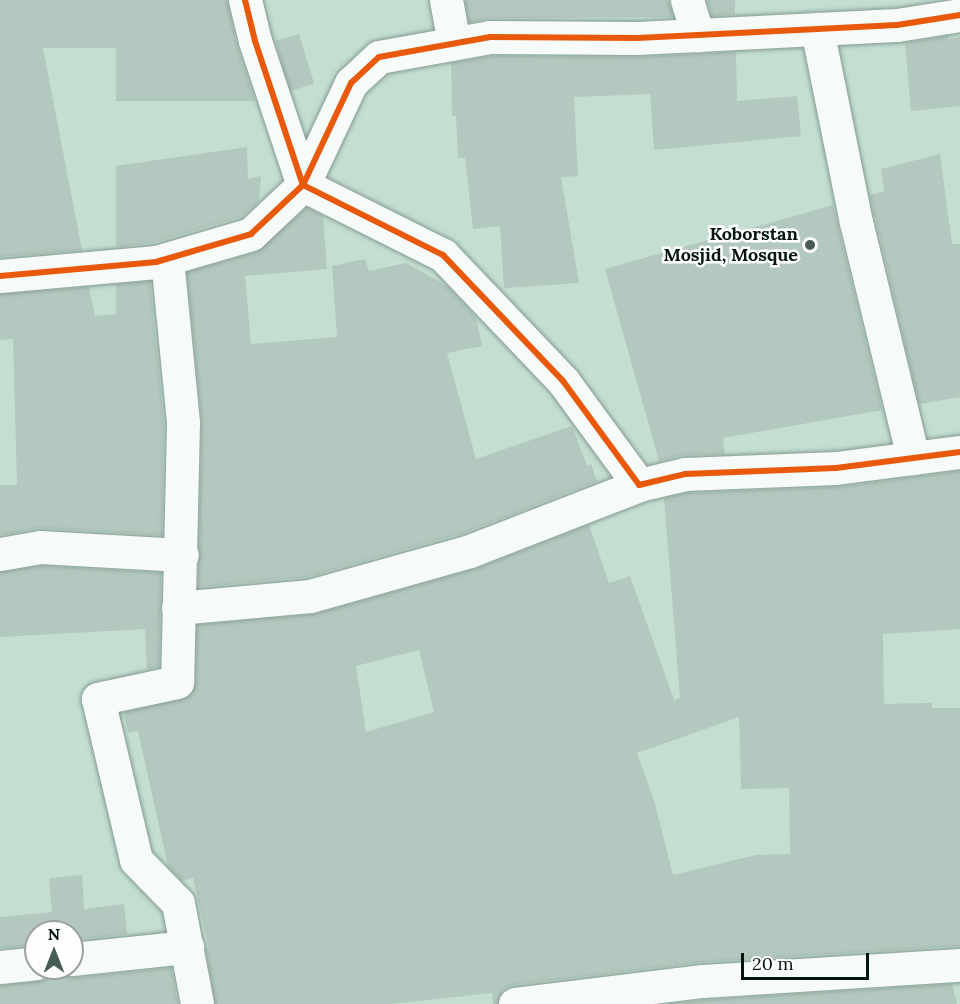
<!DOCTYPE html>
<style>
body{margin:0}
#map{position:relative;width:960px;height:1004px;overflow:hidden;background:#c4dfd2;font-family:Lora,serif}
div>[style]{position:absolute}
.building>*{inset:0;background:#b3c8be;transform-origin:0 0}
.roads{filter:drop-shadow(0 0 2px #859a91) drop-shadow(0 0 2px #859a91)}
.minor>*{height:33px;margin:-16.5px;padding:0 16.5px;transform-origin:16.5px;border-radius:16.5px;background:#f6faf8}
.cycleway>*{height:6px;margin:-3px;padding:0 3px;transform-origin:3px;border-radius:3px;background:#e8590c}
.dots>*{width:16px;height:16px;translate:-50% -50%;box-sizing:border-box;border:3px solid #fefefe;border-radius:50%}
span{translate:-50% -50%;white-space:nowrap;text-align:center;line-height:1.15;-webkit-text-stroke:5px #fefefe;paint-order:stroke}
.poi-label{font-size:18px;color:#03150d;font-weight:700}
.right{translate:-100% -50%;text-align:right}
.north{position:absolute;left:24px;top:920px;width:60px;height:60px;box-sizing:border-box;background:#fefefe;border:2px solid #9aa19e;border-radius:50%;rotate:0deg;font-size:16px;font-weight:700;line-height:24px;text-align:center;color:#03150d}
.north::after{content:'';display:block;margin:auto;width:21px;height:27px;background:#475c52;clip-path:polygon(50% 0,100% 100%,50% 72%,0 100%)}
.scale{position:absolute;left:741px;top:953px;width:128px;height:27px;box-sizing:border-box;border:3px solid #03150d;border-top:0;padding-left:8px;font-size:18px;line-height:21px;white-space:nowrap;color:#03150d;-webkit-text-stroke:4px #fefefe;paint-order:stroke}
</style>
<div id="map">
<div class="building">
<div style="clip-path:polygon(0 0,227px 0,237px 46px,255px 101px,116px 101px,116px 48px,43px 48px,82px 250px,0 257px)"></div>
<div style="clip-path:polygon(465px 0,669px 0,673px 17px,490px 18px,469px 22px)"></div>
<div style="clip-path:polygon(707px 0,735px 0,735px 14px,712px 16px)"></div>
<div style="left:299px;top:34px;width:52px;height:25px;rotate:73deg"></div>
<div style="clip-path:polygon(948px 36px,948px 39px,960px 37px,960px 106px,911px 111px,905px 43px)"></div>
<div style="clip-path:polygon(736px 52px,737px 101px,797px 96px,801px 136px,654px 150px,650px 94px,574px 97px,578px 176px,561px 177px,579px 283px,504px 288px,500px 226px,473px 229px,465px 158px,458px 158px,456px 116px,452px 116px,451px 63px,492px 56px,638px 57px)"></div>
<div style="clip-path:polygon(247px 147px,248px 179px,261px 176px,259px 201px,241px 217px,152px 243px,116px 247px,116px 166px)"></div>
<div style="clip-path:polygon(940px 154px,952px 244px,960px 244px,960px 397px,919px 404px,870px 195px,884px 191px,881px 169px)"></div>
<div style="clip-path:polygon(833px 205px,882px 410px,723px 438px,725px 454px,684px 455px,659px 461px,605px 269px)"></div>
<div style="clip-path:polygon(306px 208px,323px 216px,327px 269px,245px 276px,251px 344px,337px 337px,332px 266px,365px 259px,369px 271px,406px 263px,447px 286px,476px 317px,482px 346px,447px 353px,476px 459px,572px 426px,587px 466px,591px 464px,597px 481px,464px 533px,307px 577px,198px 587px,202px 423px,187px 272px,257px 252px)"></div>
<div style="clip-path:polygon(150px 281px,164px 424px,162px 535px,41px 528px,0 535px,0 485px,17px 485px,13px 339px,0 340px,0 294px,89px 287px,95px 316px,116px 314px,116px 284px)"></div>
<div style="clip-path:polygon(evenodd,960px 471px,960px 629px,883px 634px,884px 704px,932px 703px,932px 708px,960px 708px,960px 946px,702px 962px,513px 985px,503px 989px,497px 1004px,493px 1004px,492px 993px,391px 1004px,215px 1004px,206px 948px,209px 948px,193px 878px,182px 881px,168px 866px,138px 731px,128px 733px,124px 712px,189px 696px,196px 682px,197px 625px,315px 614px,475px 569px,589px 525px,609px 583px,630px 576px,674px 700px,680px 698px,664px 498px,688px 493px,838px 487px,960px 471px,419px 650px,434px 712px,366px 732px,356px 666px,419px 650px,960px 471px,739px 717px,741px 789px,789px 788px,790px 854px,756px 855px,673px 875px,654px 800px,637px 753px,739px 717px)"></div>
<div style="clip-path:polygon(41px 566px,161px 573px,159px 667px,147px 669px,145px 629px,0 637px,0 572px)"></div>
<div style="clip-path:polygon(82px 875px,84px 909px,124px 904px,127px 934px,72px 940px,72px 932px,36px 932px,36px 945px,0 948px,0 917px,52px 912px,49px 878px)"></div>
<div style="clip-path:polygon(54px 968px,64px 976px,74px 978px,171px 968px,178px 1004px,0 1004px,0 985px,39px 981px,48px 978px)"></div>
<div style="clip-path:polygon(952px 984px,957px 1004px,669px 1004px,705px 1000px)"></div>
</div>
<div class="roads">
<div class="minor">
<div style="left:245px;top:0;width:42px;rotate:76.3deg"></div>
<div style="left:255px;top:41px;width:152px;rotate:71.6deg"></div>
<div style="left:303px;top:185px;width:157px;rotate:26.6deg"></div>
<div style="left:443px;top:255px;width:174px;rotate:46.4deg"></div>
<div style="left:563px;top:381px;width:129px;rotate:53.8deg"></div>
<div style="left:639px;top:485px;width:47px;rotate:-13.4deg"></div>
<div style="left:685px;top:474px;width:151px;rotate:-2.3deg"></div>
<div style="left:836px;top:468px;width:125px;rotate:-7.4deg"></div>
<div style="left:446px;top:0;width:44px;rotate:79.5deg"></div>
<div style="left:687px;top:0;width:37px;rotate:73deg"></div>
<div style="left:817px;top:29px;width:197px;rotate:78.6deg"></div>
<div style="left:856px;top:222px;width:243px;rotate:76.4deg"></div>
<div style="left:167px;top:259px;width:165px;rotate:84.4deg"></div>
<div style="left:183px;top:423px;width:259px;rotate:91.3deg"></div>
<div style="left:177px;top:682px;width:81px;rotate:167.9deg"></div>
<div style="left:98px;top:699px;width:165px;rotate:76.7deg"></div>
<div style="left:136px;top:860px;width:60px;rotate:45.7deg"></div>
<div style="left:178px;top:903px;width:103px;rotate:79.3deg"></div>
<div style="left:0;top:276px;width:157px;rotate:-5.1deg"></div>
<div style="left:156px;top:262px;width:99px;rotate:-16.4deg"></div>
<div style="left:251px;top:234px;width:71px;rotate:-43.3deg"></div>
<div style="left:303px;top:185px;width:113px;rotate:-64.8deg"></div>
<div style="left:351px;top:83px;width:38px;rotate:-43deg"></div>
<div style="left:379px;top:57px;width:113px;rotate:-10.2deg"></div>
<div style="left:490px;top:37px;width:147px;rotate:0.4deg"></div>
<div style="left:637px;top:38px;width:61px;rotate:-2.8deg"></div>
<div style="left:698px;top:35px;width:199px;rotate:-2.9deg"></div>
<div style="left:897px;top:25px;width:64px;rotate:-9deg"></div>
<div style="left:0;top:554px;width:41px;rotate:-9.9deg"></div>
<div style="left:40px;top:547px;width:142px;rotate:3.2deg"></div>
<div style="left:178px;top:608px;width:133px;rotate:-5.2deg"></div>
<div style="left:310px;top:596px;width:166px;rotate:-15.7deg"></div>
<div style="left:470px;top:551px;width:181px;rotate:-21.3deg"></div>
<div style="left:72px;top:959px;width:116px;rotate:-6deg"></div>
<div style="left:0;top:967px;width:36px;rotate:-6deg"></div>
<div style="left:515px;top:1004px;width:189px;rotate:-7deg"></div>
<div style="left:703px;top:981px;width:257px;rotate:-3.6deg"></div>
</div>
</div>
<div class="cycleway">
<div style="left:245px;top:0;width:42px;rotate:76.3deg"></div>
<div style="left:255px;top:41px;width:152px;rotate:71.6deg"></div>
<div style="left:303px;top:185px;width:157px;rotate:26.6deg"></div>
<div style="left:443px;top:255px;width:174px;rotate:46.4deg"></div>
<div style="left:563px;top:381px;width:129px;rotate:53.8deg"></div>
<div style="left:639px;top:485px;width:47px;rotate:-13.4deg"></div>
<div style="left:685px;top:474px;width:151px;rotate:-2.3deg"></div>
<div style="left:836px;top:468px;width:125px;rotate:-7.4deg"></div>
<div style="left:0;top:276px;width:157px;rotate:-5.1deg"></div>
<div style="left:156px;top:262px;width:99px;rotate:-16.4deg"></div>
<div style="left:251px;top:234px;width:71px;rotate:-43.3deg"></div>
<div style="left:303px;top:185px;width:113px;rotate:-64.8deg"></div>
<div style="left:351px;top:83px;width:38px;rotate:-43deg"></div>
<div style="left:379px;top:57px;width:113px;rotate:-10.2deg"></div>
<div style="left:490px;top:37px;width:147px;rotate:0.4deg"></div>
<div style="left:637px;top:38px;width:61px;rotate:-2.8deg"></div>
<div style="left:698px;top:35px;width:199px;rotate:-2.9deg"></div>
<div style="left:897px;top:25px;width:64px;rotate:-9deg"></div>
</div>
<div class="dots">
<div style="left:810px;top:245px;background:#475c52"></div>
</div>
<div class="poi-label">
<span class="right" style="left:798px;top:245px">Koborstan<br>Mosjid, Mosque</span>
</div>
<div class="north">N</div>
<div class="scale">20 m</div>
</div>
